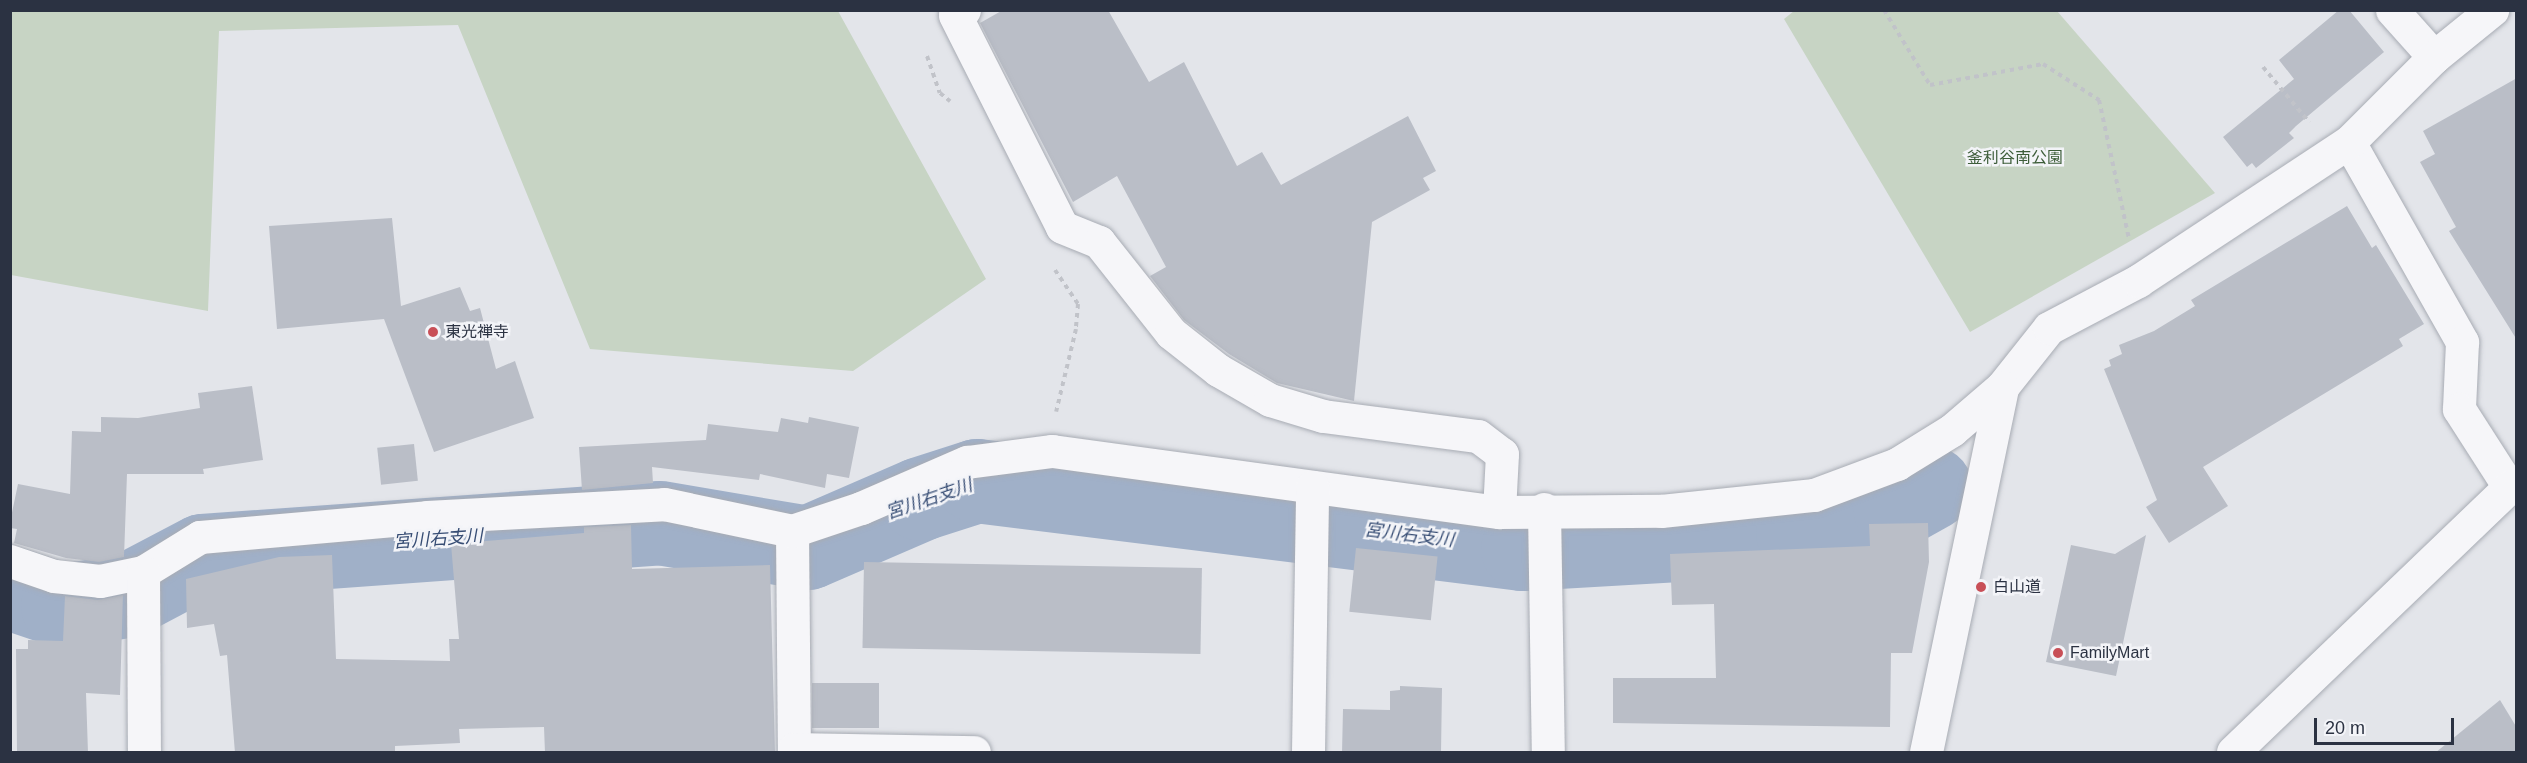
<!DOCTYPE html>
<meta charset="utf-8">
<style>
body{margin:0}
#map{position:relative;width:2527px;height:763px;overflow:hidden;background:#e3e5ea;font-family:Arial,"Noto Sans JP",sans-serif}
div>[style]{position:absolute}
.green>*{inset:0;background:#c7d4c4}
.river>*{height:84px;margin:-42px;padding:0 42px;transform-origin:42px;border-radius:42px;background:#a0b0c8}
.building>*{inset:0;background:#babec7;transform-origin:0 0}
.path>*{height:4px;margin-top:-2px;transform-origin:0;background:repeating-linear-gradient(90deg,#c1c3c9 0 4.5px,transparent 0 9px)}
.roads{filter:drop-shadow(0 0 2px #a8acb4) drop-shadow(0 0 2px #a8acb4)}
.minor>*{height:33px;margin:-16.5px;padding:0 16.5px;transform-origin:16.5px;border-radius:16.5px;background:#f6f6f9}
.dots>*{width:16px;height:16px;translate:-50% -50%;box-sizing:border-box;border:3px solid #f3f4f8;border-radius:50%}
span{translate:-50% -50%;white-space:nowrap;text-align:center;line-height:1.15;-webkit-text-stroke:5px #f3f4f8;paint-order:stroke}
.park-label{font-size:16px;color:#3d5d39}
.poi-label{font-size:16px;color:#2b3242}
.left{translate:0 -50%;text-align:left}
.water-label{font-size:18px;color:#374d74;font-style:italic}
.frame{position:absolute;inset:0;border:12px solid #2b3242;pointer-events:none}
.scale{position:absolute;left:2314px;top:718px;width:140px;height:27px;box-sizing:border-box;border:3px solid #2b3242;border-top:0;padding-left:8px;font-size:18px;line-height:21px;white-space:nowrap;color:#2b3242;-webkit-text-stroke:4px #f3f4f8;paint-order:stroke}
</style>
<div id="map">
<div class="green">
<div style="clip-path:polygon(10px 11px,838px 11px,986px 279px,853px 371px,590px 349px,458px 25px,219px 31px,208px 311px,11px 275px)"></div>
<div style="clip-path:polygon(1794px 11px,2057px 11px,2215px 193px,1970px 332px,1784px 19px)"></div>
</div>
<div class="river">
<div style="left:10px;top:588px;width:56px;rotate:18.8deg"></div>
<div style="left:63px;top:606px;width:65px;rotate:-8.9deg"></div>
<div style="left:127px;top:596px;width:86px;rotate:-27.8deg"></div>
<div style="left:203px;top:556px;width:458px;rotate:-4.1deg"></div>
<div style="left:660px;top:523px;width:150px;rotate:9.6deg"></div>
<div style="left:808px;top:548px;width:123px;rotate:-23.4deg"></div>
<div style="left:921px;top:499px;width:59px;rotate:-17.8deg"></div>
<div style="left:977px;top:481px;width:550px;rotate:7.1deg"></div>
<div style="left:1523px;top:549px;width:275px;rotate:-3.3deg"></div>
<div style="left:1798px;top:533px;width:100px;rotate:-14.5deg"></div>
<div style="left:1895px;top:508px;width:41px;rotate:-29.1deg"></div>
</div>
<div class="building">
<div style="clip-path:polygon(1003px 10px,1108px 10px,1149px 82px,1184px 62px,1237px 166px,1262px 152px,1281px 185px,1408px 116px,1436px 171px,1423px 178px,1430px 190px,1372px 222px,1354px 401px,1277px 383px,1229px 354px,1184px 320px,1150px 276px,1166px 267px,1117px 176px,1073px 202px,980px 23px)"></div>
<div style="clip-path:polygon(2339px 10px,2349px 10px,2384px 52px,2296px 126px,2289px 133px,2294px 138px,2256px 168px,2252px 163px,2247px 167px,2223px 137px,2294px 79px,2279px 60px)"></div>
<div style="clip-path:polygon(2517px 78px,2517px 340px,2449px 231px,2456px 227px,2420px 162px,2435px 154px,2423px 131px)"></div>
<div style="clip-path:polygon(2347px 206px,2372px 248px,2376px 245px,2424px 324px,2399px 339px,2403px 346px,2203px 467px,2228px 506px,2169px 543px,2146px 507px,2157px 500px,2104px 369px,2111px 366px,2109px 360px,2122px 354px,2119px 345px,2154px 331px,2195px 306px,2191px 300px)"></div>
<div style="clip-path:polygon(392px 218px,401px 306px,460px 287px,470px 311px,480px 308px,496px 369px,515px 361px,534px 418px,434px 452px,384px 319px,277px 329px,269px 226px)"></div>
<div style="clip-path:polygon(252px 386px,263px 460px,203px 469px,204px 474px,127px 474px,124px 557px,99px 562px,66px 558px,14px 543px,17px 529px,10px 528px,10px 522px,18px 484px,70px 494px,72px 431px,101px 432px,101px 417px,138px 418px,200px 408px,198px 393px)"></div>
<div style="clip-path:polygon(809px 417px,859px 427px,849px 478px,827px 474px,825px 488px,760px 474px,759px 480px,652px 467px,653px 483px,582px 490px,579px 447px,706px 440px,708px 424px,778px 432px,781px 418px,808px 423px)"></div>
<div style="left:414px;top:444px;width:37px;height:37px;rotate:84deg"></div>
<div style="clip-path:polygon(1928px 523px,1929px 562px,1912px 653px,1891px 653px,1890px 727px,1613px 723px,1613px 678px,1716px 678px,1714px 604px,1672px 605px,1670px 554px,1870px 546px,1869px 524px)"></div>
<div style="clip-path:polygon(631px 525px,632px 569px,770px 565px,775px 753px,545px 753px,544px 727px,459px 729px,460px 743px,395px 746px,395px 753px,235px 753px,227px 655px,220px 656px,214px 624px,187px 628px,186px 579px,279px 557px,332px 555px,336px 659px,450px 661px,449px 639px,459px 639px,451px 544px,584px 533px,584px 527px)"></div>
<div style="clip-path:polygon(2146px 535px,2116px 676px,2046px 662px,2071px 545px,2115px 554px)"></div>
<div style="left:1356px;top:548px;width:82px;height:64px;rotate:6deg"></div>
<div style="left:864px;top:562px;width:338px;height:86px;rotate:1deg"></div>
<div style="clip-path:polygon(123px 595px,120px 695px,86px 693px,88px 753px,17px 753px,16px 649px,28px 649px,28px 640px,63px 641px,65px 596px,98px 600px)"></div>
<div style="left:812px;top:683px;width:67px;height:45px"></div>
<div style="clip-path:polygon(1400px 686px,1442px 688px,1441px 753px,1342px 753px,1343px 709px,1390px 710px,1390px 691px,1400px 690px)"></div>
<div style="clip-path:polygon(2500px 700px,2517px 728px,2517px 753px,2435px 753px)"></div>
</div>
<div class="path">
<div style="left:1884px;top:10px;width:88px;rotate:58.5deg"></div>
<div style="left:1930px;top:85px;width:115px;rotate:-10.5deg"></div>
<div style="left:2043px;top:64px;width:67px;rotate:32.7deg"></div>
<div style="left:2099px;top:100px;width:142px;rotate:77.8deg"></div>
<div style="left:927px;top:56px;width:39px;rotate:71deg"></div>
<div style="left:940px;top:93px;width:13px;rotate:39deg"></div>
<div style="left:2263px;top:67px;width:72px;rotate:50.1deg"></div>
<div style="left:1055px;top:270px;width:41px;rotate:55.9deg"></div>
<div style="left:1078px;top:304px;width:25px;rotate:95deg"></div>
<div style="left:1076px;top:329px;width:85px;rotate:103.5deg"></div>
</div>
<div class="roads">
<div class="minor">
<div style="left:964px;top:10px;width:10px;rotate:151deg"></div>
<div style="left:955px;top:15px;width:237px;rotate:63.2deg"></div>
<div style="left:1062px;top:227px;width:40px;rotate:22deg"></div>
<div style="left:1099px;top:242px;width:116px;rotate:51.6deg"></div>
<div style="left:1171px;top:333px;width:60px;rotate:38.2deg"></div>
<div style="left:1218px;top:370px;width:60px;rotate:30deg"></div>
<div style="left:1270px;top:400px;width:55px;rotate:16.8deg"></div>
<div style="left:1323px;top:416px;width:156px;rotate:7.4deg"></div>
<div style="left:1478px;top:436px;width:30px;rotate:37deg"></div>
<div style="left:1502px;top:454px;width:58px;rotate:93deg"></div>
<div style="left:2392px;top:10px;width:63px;rotate:48.2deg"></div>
<div style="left:2349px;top:142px;width:230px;rotate:60.5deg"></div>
<div style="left:2462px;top:342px;width:67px;rotate:92.6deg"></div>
<div style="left:2459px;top:409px;width:93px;rotate:57.3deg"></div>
<div style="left:1544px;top:509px;width:243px;rotate:89.1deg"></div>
<div style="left:792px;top:531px;width:221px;rotate:89.5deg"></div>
<div style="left:10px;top:561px;width:46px;rotate:18.8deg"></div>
<div style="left:54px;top:576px;width:46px;rotate:6.2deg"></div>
<div style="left:100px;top:581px;width:44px;rotate:-11.8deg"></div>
<div style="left:143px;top:572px;width:67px;rotate:-31.6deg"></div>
<div style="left:200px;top:537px;width:228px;rotate:-5deg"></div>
<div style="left:427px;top:517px;width:237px;rotate:-3.1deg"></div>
<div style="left:664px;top:504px;width:131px;rotate:11.9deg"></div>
<div style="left:792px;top:531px;width:73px;rotate:-18.4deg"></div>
<div style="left:861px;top:508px;width:116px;rotate:-23.5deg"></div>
<div style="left:967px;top:462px;width:86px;rotate:-7.4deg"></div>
<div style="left:1052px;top:451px;width:451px;rotate:7.8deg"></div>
<div style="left:1499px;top:512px;width:162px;rotate:-0.4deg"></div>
<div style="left:1661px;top:511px;width:154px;rotate:-6deg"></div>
<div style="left:1814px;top:495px;width:89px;rotate:-20.5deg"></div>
<div style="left:1897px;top:464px;width:65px;rotate:-31.7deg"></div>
<div style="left:1952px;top:430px;width:66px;rotate:-40.7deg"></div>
<div style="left:2002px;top:387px;width:75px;rotate:-51.5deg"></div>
<div style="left:2049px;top:328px;width:101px;rotate:-27.8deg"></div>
<div style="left:2138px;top:281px;width:253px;rotate:-33.4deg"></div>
<div style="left:2349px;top:142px;width:120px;rotate:-45deg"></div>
<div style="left:2434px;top:57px;width:75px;rotate:-39deg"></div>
<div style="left:143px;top:572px;width:180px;rotate:89.7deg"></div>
<div style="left:794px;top:749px;width:180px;rotate:1deg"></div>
<div style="left:1308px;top:752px;width:265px;rotate:-89.1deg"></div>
<div style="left:1926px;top:752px;width:373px;rotate:-78.2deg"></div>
<div style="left:2233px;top:752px;width:383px;rotate:-43.8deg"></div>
<div style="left:2509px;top:487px;width:7px;rotate:-16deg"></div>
</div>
</div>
<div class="dots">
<div style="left:433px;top:332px;background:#c84f57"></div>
<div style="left:1981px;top:587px;background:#c84f57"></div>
<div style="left:2058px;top:653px;background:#c84f57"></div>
</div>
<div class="park-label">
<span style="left:2015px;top:158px">釜利谷南公園</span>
</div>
<div class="poi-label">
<span class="left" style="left:445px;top:332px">東光禅寺</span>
<span class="left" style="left:1993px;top:587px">白山道</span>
<span class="left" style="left:2070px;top:653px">FamilyMart</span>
</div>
<div class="water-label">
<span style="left:929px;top:499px;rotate:-19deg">宮川右支川</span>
<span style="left:1409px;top:535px;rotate:7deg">宮川右支川</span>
<span style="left:438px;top:539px;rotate:-4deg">宮川右支川</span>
</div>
<div class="frame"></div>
<div class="scale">20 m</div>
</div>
